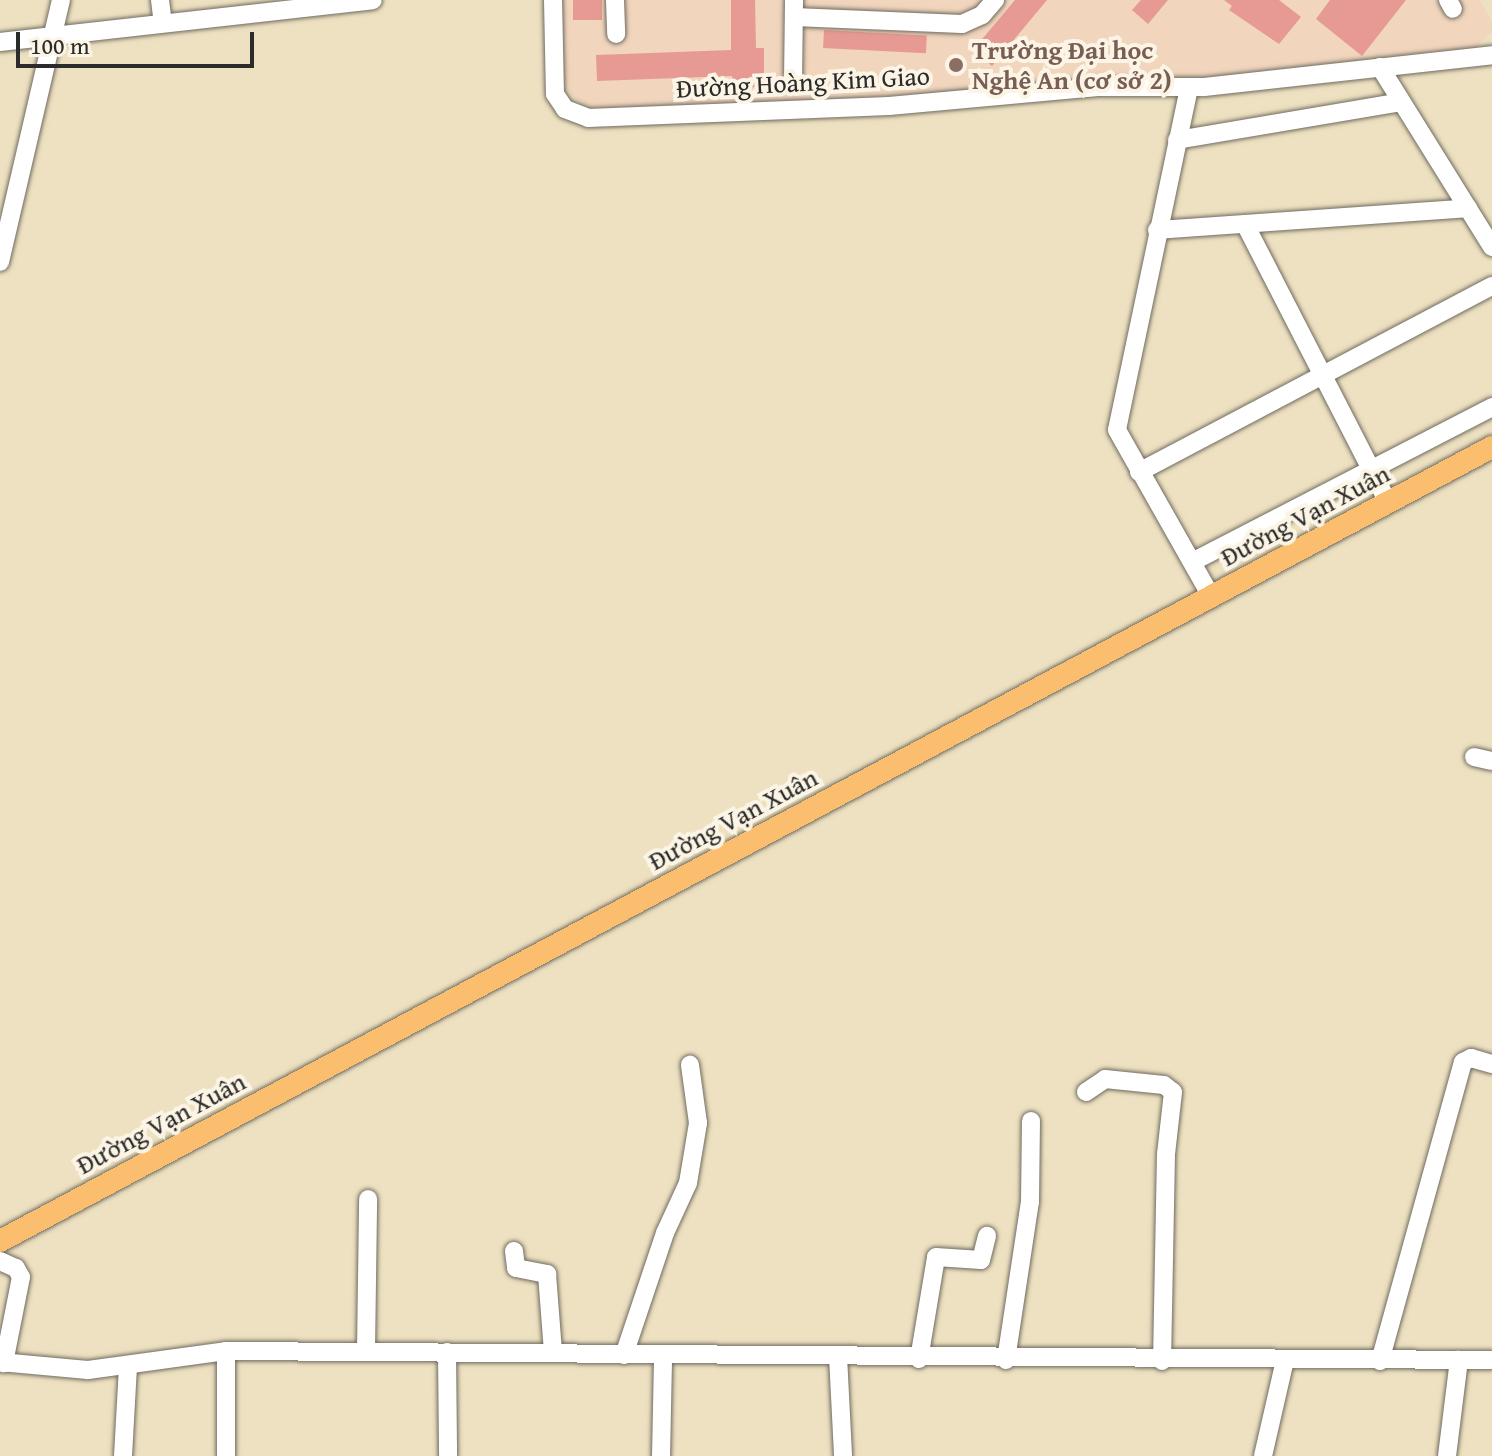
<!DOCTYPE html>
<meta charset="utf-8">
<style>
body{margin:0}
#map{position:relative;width:1492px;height:1456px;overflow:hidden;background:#eee1c1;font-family:"Gentium Book Plus",serif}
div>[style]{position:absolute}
.built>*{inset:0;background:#f1d5bd}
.building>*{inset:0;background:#e79a93;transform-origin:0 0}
.roads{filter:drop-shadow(0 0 2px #6f6b60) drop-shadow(0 0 2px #6f6b60)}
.minor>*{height:18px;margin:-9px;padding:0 9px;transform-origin:9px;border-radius:9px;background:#fff}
.major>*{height:22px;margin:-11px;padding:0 11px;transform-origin:11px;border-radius:11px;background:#fbbd6e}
.dots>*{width:22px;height:22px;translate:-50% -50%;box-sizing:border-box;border:4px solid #fcf5e5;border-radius:50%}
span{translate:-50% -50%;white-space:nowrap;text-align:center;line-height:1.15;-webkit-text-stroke:8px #fcf5e5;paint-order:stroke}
.education-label{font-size:26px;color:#785e54;font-weight:700}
.left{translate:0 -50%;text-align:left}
.street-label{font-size:26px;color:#2b2b2b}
.scale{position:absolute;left:16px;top:32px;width:238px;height:36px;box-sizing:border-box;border:4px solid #2b2b2b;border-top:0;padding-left:10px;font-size:24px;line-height:28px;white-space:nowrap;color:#2b2b2b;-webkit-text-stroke:6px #fcf5e5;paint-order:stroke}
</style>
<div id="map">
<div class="built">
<div style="clip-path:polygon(554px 0,1480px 0,1492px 21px,1492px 32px,1471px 52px,1205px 82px,1091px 78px,920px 94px,598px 111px,576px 100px,560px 80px)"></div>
</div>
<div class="building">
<div style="left:573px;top:0;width:29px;height:20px"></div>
<div style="clip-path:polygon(731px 0,755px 0,756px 48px,764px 48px,764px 77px,758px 77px,758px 87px,732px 88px,732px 76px,597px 81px,596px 55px,731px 50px)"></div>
<div style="clip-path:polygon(1015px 0,1047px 0,992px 66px,973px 50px)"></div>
<div style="clip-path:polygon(1141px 0,1168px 0,1148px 24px,1132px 10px)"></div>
<div style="clip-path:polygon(1224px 0,1279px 0,1301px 17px,1279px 44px,1229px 10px,1232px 6px)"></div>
<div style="clip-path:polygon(1330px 0,1406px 0,1362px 56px,1316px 19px)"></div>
<div style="left:824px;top:30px;width:103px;height:18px;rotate:3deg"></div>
</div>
<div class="roads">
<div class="minor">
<div style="left:160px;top:0;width:23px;rotate:83deg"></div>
<div style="left:553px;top:0;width:94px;rotate:88.8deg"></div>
<div style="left:555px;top:94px;width:18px;rotate:56deg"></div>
<div style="left:565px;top:109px;width:25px;rotate:21deg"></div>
<div style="left:588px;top:118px;width:301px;rotate:-2.3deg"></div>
<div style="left:889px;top:106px;width:209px;rotate:-5.2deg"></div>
<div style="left:1097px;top:87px;width:107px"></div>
<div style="left:1204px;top:87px;width:290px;rotate:-6.3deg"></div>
<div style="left:615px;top:0;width:34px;rotate:88deg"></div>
<div style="left:1448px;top:0;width:10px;rotate:61deg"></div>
<div style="left:794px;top:17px;width:168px;rotate:2.4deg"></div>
<div style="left:962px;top:24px;width:22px;rotate:-24deg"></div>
<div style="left:982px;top:15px;width:20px;rotate:-49deg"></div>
<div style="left:0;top:42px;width:375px;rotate:-6.4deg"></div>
<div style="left:1380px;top:67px;width:212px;rotate:58.1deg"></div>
<div style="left:793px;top:83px;width:83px;rotate:-89.3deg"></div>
<div style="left:1189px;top:88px;width:349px;rotate:101.9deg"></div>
<div style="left:1117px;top:430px;width:191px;rotate:60.5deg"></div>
<div style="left:1177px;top:140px;width:227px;rotate:-9.6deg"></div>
<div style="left:1245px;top:224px;width:313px;rotate:62.8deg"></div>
<div style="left:1157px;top:230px;width:312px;rotate:-4deg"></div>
<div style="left:0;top:262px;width:269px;rotate:-76.9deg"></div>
<div style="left:1139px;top:472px;width:399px;rotate:-27.8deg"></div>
<div style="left:1192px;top:562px;width:338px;rotate:-27.3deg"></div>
<div style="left:1474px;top:757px;width:18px;rotate:13deg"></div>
<div style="left:1086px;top:1092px;width:23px;rotate:-34deg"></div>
<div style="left:1105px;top:1079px;width:59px;rotate:5.8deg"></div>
<div style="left:1164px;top:1085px;width:11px;rotate:38deg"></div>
<div style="left:1173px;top:1092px;width:62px;rotate:96.4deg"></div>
<div style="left:1166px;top:1154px;width:207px;rotate:91.1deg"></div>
<div style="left:514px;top:1251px;width:17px;rotate:83deg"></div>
<div style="left:516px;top:1268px;width:32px;rotate:11deg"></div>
<div style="left:547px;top:1274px;width:78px;rotate:85.6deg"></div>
<div style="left:0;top:1261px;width:17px;rotate:24deg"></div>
<div style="left:16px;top:1268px;width:10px;rotate:61deg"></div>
<div style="left:21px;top:1277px;width:88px;rotate:101.2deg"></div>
<div style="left:366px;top:1351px;width:152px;rotate:-89.2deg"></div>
<div style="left:447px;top:1352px;width:104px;rotate:89.4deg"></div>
<div style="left:624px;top:1355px;width:129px;rotate:-71.4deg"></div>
<div style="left:665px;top:1233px;width:55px;rotate:-65.3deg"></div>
<div style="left:688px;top:1183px;width:61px;rotate:-80.5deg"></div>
<div style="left:698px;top:1123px;width:59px;rotate:-97.9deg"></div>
<div style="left:838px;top:1356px;width:100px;rotate:87.1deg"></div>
<div style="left:919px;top:1359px;width:103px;rotate:-80.5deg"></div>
<div style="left:936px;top:1257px;width:45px;rotate:3.8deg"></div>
<div style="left:981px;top:1260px;width:25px;rotate:-76deg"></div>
<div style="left:1006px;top:1360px;width:160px;rotate:-81.4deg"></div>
<div style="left:1030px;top:1202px;width:81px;rotate:-89.3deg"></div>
<div style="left:1380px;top:1361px;width:310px;rotate:-74.5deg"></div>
<div style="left:1463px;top:1062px;width:9px;rotate:-27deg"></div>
<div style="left:1471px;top:1058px;width:22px;rotate:16deg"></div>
<div style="left:0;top:1362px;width:88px;rotate:5.2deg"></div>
<div style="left:88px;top:1370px;width:139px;rotate:-7.8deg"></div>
<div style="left:226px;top:1351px;width:1266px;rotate:0.41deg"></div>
<div style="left:123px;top:1456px;width:89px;rotate:-86.8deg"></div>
<div style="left:226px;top:1456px;width:105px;rotate:-90deg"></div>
<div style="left:661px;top:1456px;width:98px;rotate:-88.8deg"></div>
<div style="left:1263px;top:1456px;width:98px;rotate:-77.1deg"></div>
<div style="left:1447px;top:1456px;width:97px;rotate:-82.9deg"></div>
</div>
<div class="major">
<div style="left:0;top:1241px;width:1690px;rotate:-28.02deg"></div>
</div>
</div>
<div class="dots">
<div style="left:956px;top:65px;background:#8d6e63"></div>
</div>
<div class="education-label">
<span class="left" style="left:972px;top:65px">Trường Đại học<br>Nghệ An (cơ sở 2)</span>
</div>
<div class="street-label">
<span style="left:803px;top:82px;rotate:-3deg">Đường Hoàng Kim Giao</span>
<span style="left:1305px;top:515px;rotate:-28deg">Đường Vạn Xuân</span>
<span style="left:733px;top:819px;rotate:-28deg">Đường Vạn Xuân</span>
<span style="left:161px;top:1123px;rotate:-28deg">Đường Vạn Xuân</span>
</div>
<div class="scale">100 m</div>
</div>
